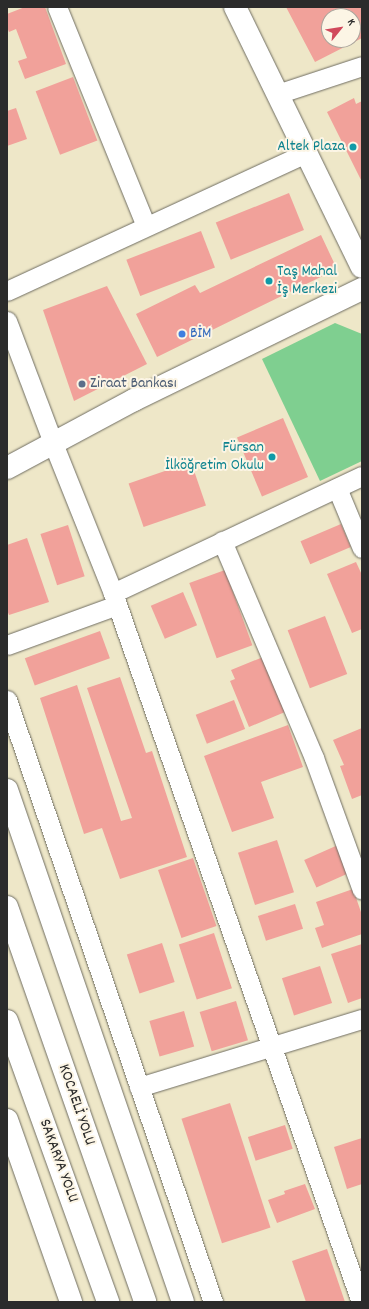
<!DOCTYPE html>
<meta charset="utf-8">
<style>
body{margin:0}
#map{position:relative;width:369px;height:1309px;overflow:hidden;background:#eee7c8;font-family:Dekko,sans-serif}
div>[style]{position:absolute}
.green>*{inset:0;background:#7fcf90}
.building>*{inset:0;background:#f1a19a;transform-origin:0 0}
.roads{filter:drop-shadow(0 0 1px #6f6d62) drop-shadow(0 0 1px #6f6d62)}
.minor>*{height:19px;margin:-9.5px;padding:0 9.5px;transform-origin:9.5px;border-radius:9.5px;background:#fff}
.secondary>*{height:22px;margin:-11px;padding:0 11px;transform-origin:11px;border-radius:11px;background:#fff}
.trunk>*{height:22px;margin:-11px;padding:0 11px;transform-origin:11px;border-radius:11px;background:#fff}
.dots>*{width:11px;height:11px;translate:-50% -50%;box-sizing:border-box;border:2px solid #fcf5e5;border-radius:50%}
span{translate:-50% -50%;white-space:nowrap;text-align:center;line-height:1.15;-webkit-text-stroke:4px #fcf5e5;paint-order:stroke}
.culture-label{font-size:16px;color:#0d838f}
.right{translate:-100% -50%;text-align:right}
.left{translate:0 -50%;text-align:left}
.shop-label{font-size:16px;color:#366cbe}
.service-label{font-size:16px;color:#4e5e75}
.street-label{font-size:16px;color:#2b2b2b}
.frame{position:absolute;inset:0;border:8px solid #2b2b2b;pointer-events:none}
.north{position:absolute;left:321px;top:8px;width:40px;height:40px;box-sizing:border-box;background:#fcf5e5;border:1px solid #a8a49b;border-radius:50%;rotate:60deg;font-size:11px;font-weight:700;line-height:16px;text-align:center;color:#2b2b2b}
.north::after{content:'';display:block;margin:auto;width:14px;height:18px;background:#d1495b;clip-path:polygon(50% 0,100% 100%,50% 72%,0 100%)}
</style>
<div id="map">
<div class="green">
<div style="clip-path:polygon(335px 323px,362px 334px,362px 461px,320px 481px,262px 359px)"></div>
</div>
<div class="building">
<div style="clip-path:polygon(25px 7px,45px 7px,66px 64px,25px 79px,18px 61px,27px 58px,16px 29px,9px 32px,7px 27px,7px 14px)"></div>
<div style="clip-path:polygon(evenodd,286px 7px,362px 7px,362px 38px,315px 62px,286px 7px,329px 16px,353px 16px,353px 40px,329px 40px,329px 16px)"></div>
<div style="left:73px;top:77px;width:68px;height:40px;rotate:69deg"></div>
<div style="clip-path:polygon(354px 98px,356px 104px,362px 101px,362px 182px,327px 112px)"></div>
<div style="clip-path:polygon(16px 108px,27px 139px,7px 146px,7px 111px)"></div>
<div style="left:289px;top:193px;width:40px;height:79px;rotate:68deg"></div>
<div style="left:201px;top:231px;width:39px;height:80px;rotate:69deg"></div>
<div style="clip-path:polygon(321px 235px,337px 269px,157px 357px,136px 314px,195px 285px,200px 293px)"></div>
<div style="clip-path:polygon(107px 286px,147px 364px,74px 401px,43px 310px)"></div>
<div style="left:283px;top:418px;width:64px;height:50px;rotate:67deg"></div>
<div style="left:191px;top:462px;width:46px;height:66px;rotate:71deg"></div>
<div style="left:341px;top:524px;width:25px;height:44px;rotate:67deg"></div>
<div style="left:68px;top:525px;width:54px;height:29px;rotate:72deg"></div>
<div style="clip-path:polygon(27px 538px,49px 602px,9px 615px,7px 610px,7px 545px)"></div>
<div style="clip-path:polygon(356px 562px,362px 575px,362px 629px,352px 633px,327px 574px)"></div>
<div style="left:225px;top:570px;width:80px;height:38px;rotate:70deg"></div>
<div style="left:183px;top:592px;width:36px;height:35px;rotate:67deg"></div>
<div style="left:325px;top:616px;width:62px;height:40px;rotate:69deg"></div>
<div style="left:100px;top:631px;width:29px;height:80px;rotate:70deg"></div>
<div style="clip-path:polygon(263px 657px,285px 712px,249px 727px,230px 681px,235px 679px,231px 670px)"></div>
<div style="clip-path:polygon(120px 677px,146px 753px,152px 751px,187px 857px,120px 879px,102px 828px,84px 834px,40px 698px,77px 685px,121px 821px,132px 818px,87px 688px)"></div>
<div style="left:234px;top:700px;width:31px;height:41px;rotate:69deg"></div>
<div style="clip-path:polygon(288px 725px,303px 767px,261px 782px,274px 818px,232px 832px,204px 756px)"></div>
<div style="clip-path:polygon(362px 728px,362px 795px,352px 799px,340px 766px,344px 765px,333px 740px)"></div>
<div style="left:277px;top:840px;width:55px;height:41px;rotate:72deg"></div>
<div style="left:338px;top:845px;width:30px;height:37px;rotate:66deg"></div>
<div style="left:193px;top:858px;width:72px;height:37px;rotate:71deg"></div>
<div style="clip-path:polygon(353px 889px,362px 915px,362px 934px,322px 948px,315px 928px,324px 925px,316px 902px)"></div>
<div style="left:295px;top:904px;width:26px;height:39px;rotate:72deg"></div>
<div style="left:214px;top:933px;width:58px;height:37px;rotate:72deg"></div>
<div style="left:162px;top:943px;width:41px;height:37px;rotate:72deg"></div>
<div style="clip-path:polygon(362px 944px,362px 998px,348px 1003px,331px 954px)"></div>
<div style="left:320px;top:966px;width:39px;height:40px;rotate:72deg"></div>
<div style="left:236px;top:1001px;width:41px;height:38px;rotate:73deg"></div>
<div style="left:184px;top:1011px;width:37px;height:36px;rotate:74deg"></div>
<div style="left:230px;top:1103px;width:131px;height:51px;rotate:72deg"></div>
<div style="left:285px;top:1125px;width:25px;height:39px;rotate:72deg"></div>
<div style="clip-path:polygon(362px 1138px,362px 1184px,347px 1189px,334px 1147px)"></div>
<div style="clip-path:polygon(305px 1184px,315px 1209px,277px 1223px,268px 1200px,285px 1194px,284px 1191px)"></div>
<div style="clip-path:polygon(327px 1249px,345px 1302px,306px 1302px,292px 1261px)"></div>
</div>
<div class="roads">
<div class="minor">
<div style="left:57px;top:7px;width:236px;rotate:67.9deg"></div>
<div style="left:277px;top:94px;width:89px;rotate:-18.2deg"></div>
<div style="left:7px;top:291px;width:329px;rotate:-24.8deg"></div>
<div style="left:7px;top:321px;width:130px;rotate:69.3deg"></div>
<div style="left:53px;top:443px;width:162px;rotate:68.2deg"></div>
<div style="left:113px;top:593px;width:751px;rotate:70.72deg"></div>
<div style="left:337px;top:488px;width:65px;rotate:67.4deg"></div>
<div style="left:222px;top:541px;width:236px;rotate:67deg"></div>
<div style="left:314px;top:758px;width:140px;rotate:70deg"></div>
<div style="left:113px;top:593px;width:275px;rotate:-25.2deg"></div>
<div style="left:7px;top:645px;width:117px;rotate:-20deg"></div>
<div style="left:7px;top:700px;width:636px;rotate:71.11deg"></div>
<div style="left:139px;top:1087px;width:233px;rotate:-17deg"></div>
</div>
<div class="secondary">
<div style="left:235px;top:7px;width:289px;rotate:64deg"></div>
<div style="left:7px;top:468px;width:144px;rotate:-28.2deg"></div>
<div style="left:134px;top:400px;width:254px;rotate:-26deg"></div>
</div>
<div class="trunk">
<div style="left:7px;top:790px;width:541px;rotate:71.03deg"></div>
<div style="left:7px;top:907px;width:418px;rotate:70.7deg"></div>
<div style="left:7px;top:1021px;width:299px;rotate:70.2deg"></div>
<div style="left:7px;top:1120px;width:193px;rotate:70.6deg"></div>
</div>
</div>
<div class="dots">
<div style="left:353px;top:147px;background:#0f9aa8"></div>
<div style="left:269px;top:281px;background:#0f9aa8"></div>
<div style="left:182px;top:334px;background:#3f7fe0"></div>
<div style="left:82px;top:384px;background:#5c6f8a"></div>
<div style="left:272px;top:457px;background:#0f9aa8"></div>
</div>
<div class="culture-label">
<span class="right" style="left:345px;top:147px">Altek Plaza</span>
<span class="left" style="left:277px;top:281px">Taş Mahal<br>İş Merkezi</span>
<span class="right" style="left:264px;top:457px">Fürsan<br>İlköğretim Okulu</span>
</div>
<div class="shop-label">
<span class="left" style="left:190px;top:334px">BİM</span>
</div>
<div class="service-label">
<span class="left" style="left:90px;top:384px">Ziraat Bankası</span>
</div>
<div class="street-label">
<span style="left:76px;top:1105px;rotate:71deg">KOCAELİ YOLU</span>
<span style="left:58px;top:1161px;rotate:70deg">SAKARYA YOLU</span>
</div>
<div class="frame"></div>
<div class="north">K</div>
</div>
